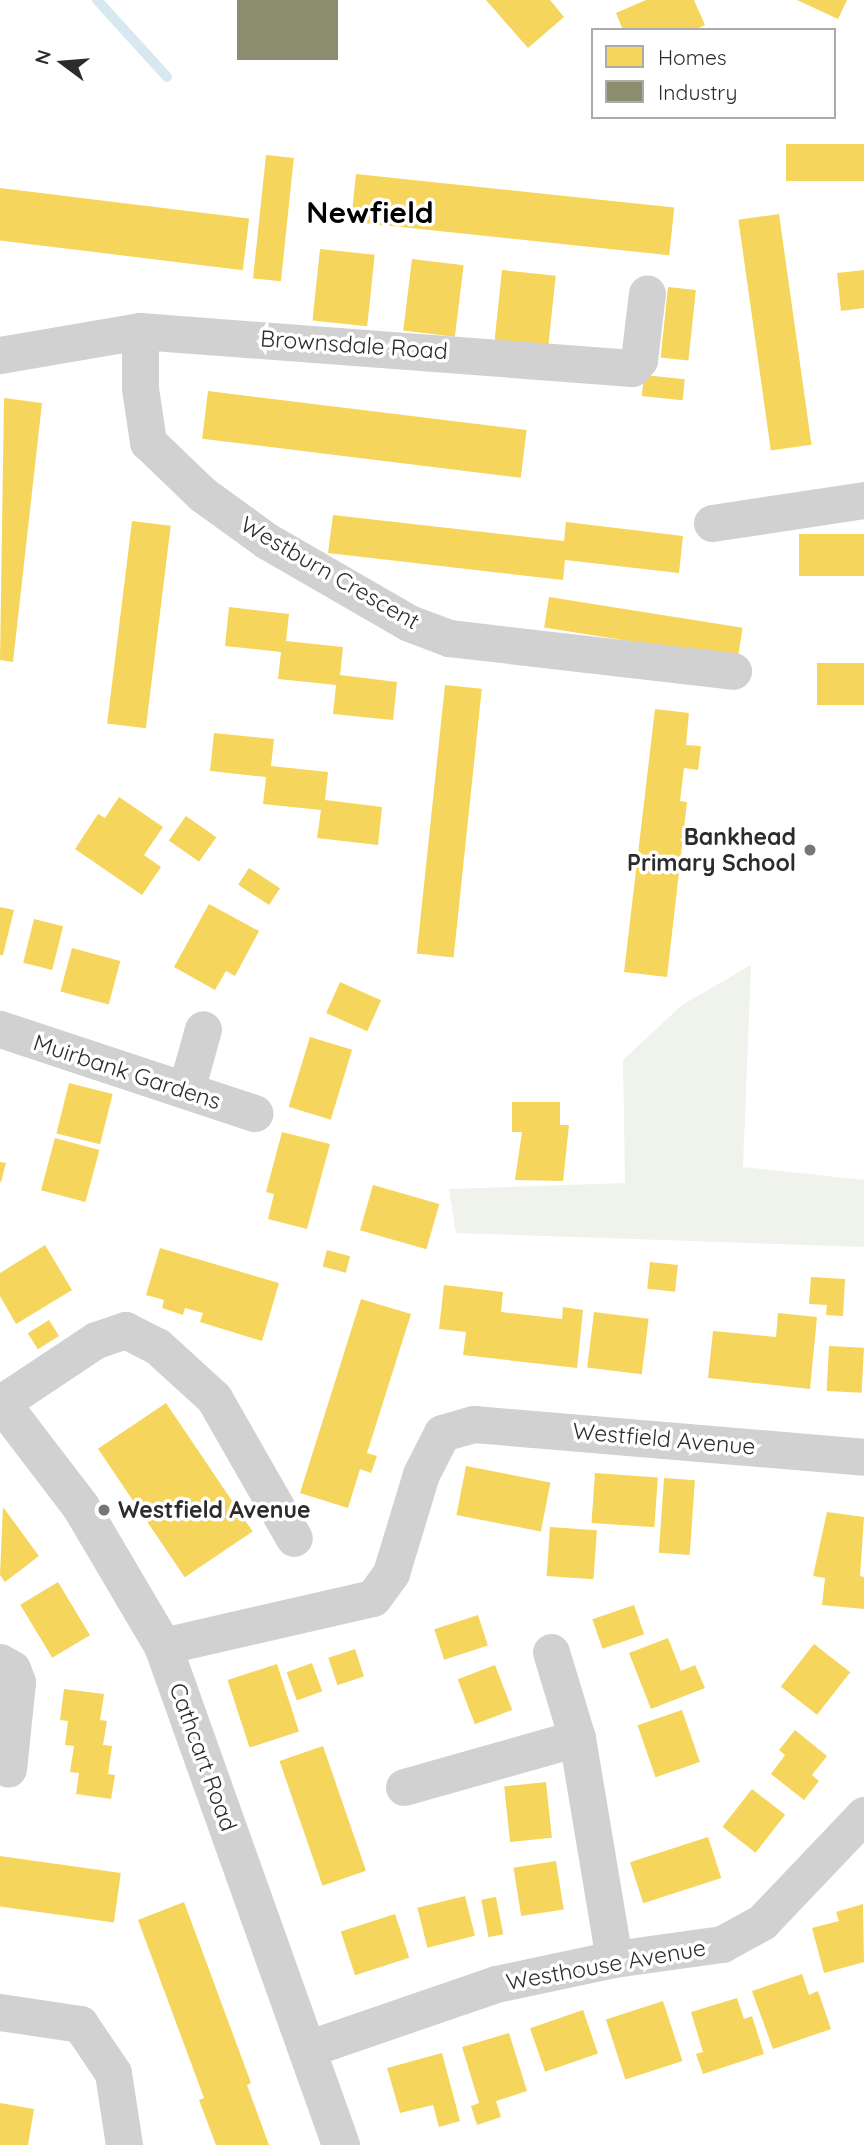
<!DOCTYPE html>
<style>
body{margin:0}
#map{position:relative;width:864px;height:2145px;overflow:hidden;background:#fff;font-family:Quicksand,sans-serif}
div>[style]{position:absolute}
.green>*{inset:0;background:#f0f3eb}
.homes>*{inset:0;background:#f6d55c;transform-origin:0 0}
.industry>*{inset:0;background:#8c8c6e;transform-origin:0 0}
.stream>*{height:10px;margin:-5px;padding:0 5px;transform-origin:5px;border-radius:5px;background:#d8e8f0}
.minor>*{height:37px;margin:-18.5px;padding:0 18.5px;transform-origin:18.5px;border-radius:18.5px;background:#d1d1d1}
.tertiary>*{height:38px;margin:-19px;padding:0 19px;transform-origin:19px;border-radius:19px;background:#d1d1d1}
.dots>*{width:19px;height:19px;translate:-50% -50%;box-sizing:border-box;border:4px solid #fff;border-radius:50%}
span{translate:-50% -50%;white-space:nowrap;text-align:center;line-height:1.15;-webkit-text-stroke:7px #fff;paint-order:stroke}
.street-label{font-size:23px;color:#2c2c2c}
.poi-label{font-size:23px;color:#2c2c2c;font-weight:700}
.right{translate:-100% -50%;text-align:right}
.left{translate:0 -50%;text-align:left}
.district-label{font-size:30px;color:#000;font-weight:700}
.legend{position:absolute;left:591px;top:28px;width:245px;height:91px;box-sizing:border-box;background:#fff;border:2px solid #ababab;margin:0;padding:9px 12px;list-style:none;font-size:21px;color:#2c2c2c}
.legend li{display:flex;align-items:center;gap:14px;height:35px}
.legend b{width:35px;border:2px solid #ababab}
.north{position:absolute;left:28px;top:28px;width:70px;height:70px;-webkit-text-stroke:5px #fff;paint-order:stroke;rotate:286deg;font-size:19px;font-weight:700;line-height:28px;text-align:center;color:#2c2c2c}
.north::after{content:'';display:block;margin:auto;width:24px;height:32px;background:#2c2c2c;clip-path:polygon(50% 0,100% 100%,50% 72%,0 100%)}
</style>
<div id="map">
<div class="green">
<div style="clip-path:polygon(751px 965px,743px 1167px,864px 1180px,864px 1247px,456px 1233px,449px 1189px,625px 1183px,623px 1060px,682px 1005px)"></div>
</div>
<div class="homes">
<div style="clip-path:polygon(486px 0,550px 0,564px 17px,528px 48px)"></div>
<div style="clip-path:polygon(646px 0,694px 0,705px 25px,695px 30px,623px 30px,616px 13px)"></div>
<div style="clip-path:polygon(797px 0,847px 0,838px 19px)"></div>
<div style="left:864px;top:144px;width:37px;height:78px;rotate:90deg"></div>
<div style="left:266px;top:155px;width:28px;height:124px;rotate:6deg"></div>
<div style="left:356px;top:174px;width:320px;height:48px;rotate:6deg"></div>
<div style="left:0;top:188px;width:251px;height:52px;rotate:7deg"></div>
<div style="left:779px;top:214px;width:233px;height:41px;rotate:82deg"></div>
<div style="left:320px;top:249px;width:55px;height:72px;rotate:6deg"></div>
<div style="left:412px;top:259px;width:52px;height:72px;rotate:7deg"></div>
<div style="left:502px;top:270px;width:54px;height:70px;rotate:6deg"></div>
<div style="clip-path:polygon(864px 270px,864px 308px,841px 311px,837px 273px)"></div>
<div style="left:668px;top:287px;width:28px;height:71px;rotate:6deg"></div>
<div style="left:644px;top:375px;width:41px;height:21px;rotate:6deg"></div>
<div style="left:208px;top:391px;width:321px;height:48px;rotate:7deg"></div>
<div style="clip-path:polygon(4px 398px,42px 403px,13px 662px,0 660px)"></div>
<div style="clip-path:polygon(333px 515px,564px 541px,566px 522px,683px 536px,679px 573px,565px 560px,563px 580px,328px 553px)"></div>
<div style="left:132px;top:521px;width:39px;height:204px;rotate:7deg"></div>
<div style="left:864px;top:534px;width:42px;height:65px;rotate:90deg"></div>
<div style="left:549px;top:597px;width:196px;height:31px;rotate:9deg"></div>
<div style="clip-path:polygon(229px 607px,289px 614px,286px 641px,343px 647px,340px 675px,397px 682px,393px 720px,333px 714px,336px 685px,278px 679px,281px 652px,225px 646px)"></div>
<div style="left:864px;top:663px;width:42px;height:47px;rotate:90deg"></div>
<div style="left:445px;top:685px;width:37px;height:270px;rotate:6deg"></div>
<div style="clip-path:polygon(655px 709px,689px 713px,686px 745px,701px 746px,698px 770px,684px 768px,680px 801px,687px 802px,667px 977px,624px 972px)"></div>
<div style="clip-path:polygon(214px 733px,274px 739px,271px 766px,328px 772px,325px 800px,382px 807px,378px 845px,317px 838px,321px 810px,263px 804px,266px 777px,210px 771px)"></div>
<div style="clip-path:polygon(119px 797px,163px 827px,144px 855px,161px 867px,142px 895px,75px 849px,98px 814px,105px 818px)"></div>
<div style="left:186px;top:816px;width:37px;height:30px;rotate:35deg"></div>
<div style="left:249px;top:868px;width:37px;height:20px;rotate:33deg"></div>
<div style="clip-path:polygon(209px 904px,259px 931px,235px 976px,226px 971px,215px 990px,174px 967px)"></div>
<div style="clip-path:polygon(0 907px,14px 910px,3px 955px,0 955px)"></div>
<div style="left:34px;top:919px;width:30px;height:45px;rotate:14deg"></div>
<div style="left:72px;top:948px;width:50px;height:45px;rotate:15deg"></div>
<div style="left:340px;top:982px;width:45px;height:34px;rotate:24deg"></div>
<div style="left:310px;top:1037px;width:44px;height:73px;rotate:17deg"></div>
<div style="left:69px;top:1083px;width:45px;height:52px;rotate:14deg"></div>
<div style="clip-path:polygon(512px 1102px,560px 1102px,560px 1125px,569px 1125px,563px 1181px,515px 1180px,522px 1132px,512px 1132px)"></div>
<div style="clip-path:polygon(282px 1132px,330px 1144px,307px 1229px,268px 1219px,274px 1194px,266px 1192px)"></div>
<div style="left:55px;top:1138px;width:46px;height:54px;rotate:15deg"></div>
<div style="clip-path:polygon(0 1162px,6px 1163px,1px 1182px,0 1182px)"></div>
<div style="left:373px;top:1185px;width:69px;height:47px;rotate:16deg"></div>
<div style="clip-path:polygon(45px 1245px,72px 1290px,16px 1324px,0 1296px,0 1273px)"></div>
<div style="clip-path:polygon(160px 1248px,279px 1283px,262px 1341px,200px 1322px,203px 1313px,185px 1308px,183px 1315px,162px 1308px,164px 1300px,146px 1295px)"></div>
<div style="left:327px;top:1250px;width:24px;height:17px;rotate:15deg"></div>
<div style="left:650px;top:1262px;width:28px;height:27px;rotate:6deg"></div>
<div style="clip-path:polygon(811px 1277px,845px 1279px,843px 1316px,826px 1315px,827px 1305px,809px 1304px)"></div>
<div style="clip-path:polygon(444px 1285px,503px 1292px,501px 1312px,562px 1319px,563px 1307px,583px 1310px,577px 1368px,463px 1355px,466px 1332px,439px 1329px)"></div>
<div style="clip-path:polygon(361px 1299px,411px 1314px,367px 1453px,377px 1456px,371px 1473px,360px 1469px,348px 1508px,300px 1493px)"></div>
<div style="left:594px;top:1312px;width:55px;height:56px;rotate:7deg"></div>
<div style="clip-path:polygon(778px 1313px,817px 1317px,810px 1389px,708px 1378px,713px 1331px,776px 1337px)"></div>
<div style="left:49px;top:1320px;width:19px;height:25px;rotate:58deg"></div>
<div style="left:829px;top:1346px;width:35px;height:45px;rotate:3deg"></div>
<div style="left:166px;top:1403px;width:155px;height:82px;rotate:56deg"></div>
<div style="left:466px;top:1466px;width:86px;height:50px;rotate:11deg"></div>
<div style="left:595px;top:1473px;width:63px;height:50px;rotate:4deg"></div>
<div style="left:664px;top:1478px;width:31px;height:75px;rotate:4deg"></div>
<div style="clip-path:polygon(3px 1507px,39px 1556px,5px 1582px,0 1575px)"></div>
<div style="clip-path:polygon(827px 1512px,864px 1517px,860px 1576px,864px 1577px,864px 1609px,822px 1605px,825px 1578px,813px 1576px)"></div>
<div style="left:550px;top:1527px;width:47px;height:49px;rotate:4deg"></div>
<div style="left:58px;top:1582px;width:62px;height:44px;rotate:59deg"></div>
<div style="left:634px;top:1605px;width:31px;height:44px;rotate:71deg"></div>
<div style="left:478px;top:1615px;width:32px;height:46px;rotate:72deg"></div>
<div style="clip-path:polygon(668px 1638px,681px 1671px,695px 1665px,705px 1688px,651px 1709px,629px 1653px)"></div>
<div style="left:814px;top:1644px;width:46px;height:54px;rotate:38deg"></div>
<div style="left:355px;top:1649px;width:29px;height:28px;rotate:72deg"></div>
<div style="left:312px;top:1663px;width:30px;height:27px;rotate:70deg"></div>
<div style="left:277px;top:1664px;width:71px;height:52px;rotate:72deg"></div>
<div style="left:495px;top:1665px;width:48px;height:40px;rotate:69deg"></div>
<div style="clip-path:polygon(64px 1689px,104px 1694px,100px 1720px,107px 1721px,103px 1745px,112px 1746px,108px 1774px,115px 1775px,111px 1799px,76px 1794px,79px 1773px,70px 1772px,74px 1746px,65px 1745px,68px 1721px,60px 1720px)"></div>
<div style="left:682px;top:1710px;width:55px;height:47px;rotate:71deg"></div>
<div style="clip-path:polygon(795px 1730px,827px 1756px,812px 1775px,819px 1781px,804px 1800px,771px 1774px,785px 1755px,779px 1750px)"></div>
<div style="left:323px;top:1746px;width:132px;height:46px;rotate:71deg"></div>
<div style="left:546px;top:1782px;width:56px;height:42px;rotate:84deg"></div>
<div style="left:752px;top:1789px;width:42px;height:48px;rotate:38deg"></div>
<div style="left:708px;top:1837px;width:43px;height:82px;rotate:72deg"></div>
<div style="left:0;top:1856px;width:122px;height:50px;rotate:8deg"></div>
<div style="left:556px;top:1861px;width:49px;height:43px;rotate:81deg"></div>
<div style="left:465px;top:1896px;width:41px;height:49px;rotate:76deg"></div>
<div style="left:496px;top:1897px;width:38px;height:15px;rotate:79deg"></div>
<div style="clip-path:polygon(184px 1902px,251px 2083px,247px 2085px,269px 2145px,216px 2145px,199px 2100px,204px 2098px,138px 1920px)"></div>
<div style="clip-path:polygon(863px 1904px,864px 1962px,824px 1973px,812px 1928px,839px 1921px,836px 1912px)"></div>
<div style="left:395px;top:1914px;width:46px;height:57px;rotate:72deg"></div>
<div style="clip-path:polygon(802px 1974px,809px 1995px,818px 1991px,831px 2029px,773px 2049px,752px 1991px)"></div>
<div style="clip-path:polygon(737px 1998px,744px 2019px,752px 2016px,764px 2054px,703px 2074px,696px 2054px,703px 2052px,691px 2012px)"></div>
<div style="left:663px;top:2001px;width:63px;height:60px;rotate:72deg"></div>
<div style="left:583px;top:2010px;width:46px;height:56px;rotate:71deg"></div>
<div style="clip-path:polygon(509px 2033px,527px 2091px,496px 2101px,501px 2117px,477px 2125px,471px 2106px,479px 2103px,462px 2047px)"></div>
<div style="clip-path:polygon(442px 2053px,460px 2121px,439px 2127px,433px 2105px,400px 2113px,387px 2068px)"></div>
<div style="clip-path:polygon(0 2103px,34px 2109px,28px 2145px,0 2145px)"></div>
</div>
<div class="industry">
<div style="left:237px;top:0;width:101px;height:60px"></div>
</div>
<div class="stream">
<div style="left:97px;top:0;width:104px;rotate:47.7deg"></div>
</div>
<div class="minor">
<div style="left:140px;top:331px;width:57px;rotate:90deg"></div>
<div style="left:140px;top:388px;width:55px;rotate:81.6deg"></div>
<div style="left:148px;top:442px;width:75px;rotate:43.9deg"></div>
<div style="left:202px;top:494px;width:80px;rotate:35.9deg"></div>
<div style="left:267px;top:541px;width:164px;rotate:30deg"></div>
<div style="left:409px;top:623px;width:43px;rotate:20.6deg"></div>
<div style="left:449px;top:638px;width:286px;rotate:6.6deg"></div>
<div style="left:0;top:355px;width:142px;rotate:-9.7deg"></div>
<div style="left:140px;top:331px;width:493px;rotate:4.3deg"></div>
<div style="left:632px;top:368px;width:11px;rotate:-49deg"></div>
<div style="left:639px;top:360px;width:67px;rotate:-83.2deg"></div>
<div style="left:712px;top:523px;width:154px;rotate:-8.6deg"></div>
<div style="left:0;top:1029px;width:268px;rotate:18.3deg"></div>
<div style="left:186px;top:1090px;width:63px;rotate:-74.4deg"></div>
<div style="left:1px;top:1403px;width:114px;rotate:-33.6deg"></div>
<div style="left:96px;top:1340px;width:31px;rotate:-19deg"></div>
<div style="left:125px;top:1330px;width:36px;rotate:27deg"></div>
<div style="left:157px;top:1346px;width:77px;rotate:42.4deg"></div>
<div style="left:214px;top:1398px;width:161px;rotate:60.3deg"></div>
<div style="left:163px;top:1646px;width:215px;rotate:-12.9deg"></div>
<div style="left:373px;top:1598px;width:31px;rotate:-54deg"></div>
<div style="left:391px;top:1573px;width:103px;rotate:-73.1deg"></div>
<div style="left:421px;top:1474px;width:46px;rotate:-62.9deg"></div>
<div style="left:442px;top:1433px;width:33px;rotate:-16deg"></div>
<div style="left:474px;top:1424px;width:391px;rotate:4.8deg"></div>
<div style="left:551px;top:1652px;width:90px;rotate:73.2deg"></div>
<div style="left:577px;top:1738px;width:224px;rotate:80.5deg"></div>
<div style="left:0;top:1662px;width:14px;rotate:30deg"></div>
<div style="left:12px;top:1669px;width:14px;rotate:69deg"></div>
<div style="left:17px;top:1682px;width:87px;rotate:95.9deg"></div>
<div style="left:404px;top:1787px;width:180px;rotate:-15.8deg"></div>
<div style="left:0;top:2012px;width:81px;rotate:8.5deg"></div>
<div style="left:80px;top:2024px;width:59px;rotate:56deg"></div>
<div style="left:113px;top:2073px;width:73px;rotate:81.3deg"></div>
<div style="left:307px;top:2049px;width:200px;rotate:-19deg"></div>
<div style="left:496px;top:1984px;width:121px;rotate:-12deg"></div>
<div style="left:614px;top:1959px;width:109px;rotate:-7.9deg"></div>
<div style="left:722px;top:1944px;width:46px;rotate:-28.8deg"></div>
<div style="left:762px;top:1922px;width:148px;rotate:-46.4deg"></div>
</div>
<div class="tertiary">
<div style="left:0;top:1401px;width:133px;rotate:52.6deg"></div>
<div style="left:81px;top:1507px;width:161px;rotate:59.5deg"></div>
<div style="left:163px;top:1646px;width:530px;rotate:70.37deg"></div>
</div>
<div class="dots">
<div style="left:810px;top:850px;background:#767676"></div>
<div style="left:104px;top:1510px;background:#767676"></div>
</div>
<div class="street-label">
<span style="left:354px;top:345px;rotate:4deg">Brownsdale Road</span>
<span style="left:330px;top:573px;rotate:30deg">Westburn Crescent</span>
<span style="left:127px;top:1072px;rotate:18deg">Muirbank Gardens</span>
<span style="left:664px;top:1439px;rotate:5deg">Westfield Avenue</span>
<span style="left:203px;top:1757px;rotate:70deg">Cathcart Road</span>
<span style="left:606px;top:1965px;rotate:-10deg">Westhouse Avenue</span>
</div>
<div class="poi-label">
<span class="right" style="left:796px;top:850px">Bankhead<br>Primary School</span>
<span class="left" style="left:118px;top:1510px">Westfield Avenue</span>
</div>
<div class="district-label">
<span style="left:370px;top:212px">Newfield</span>
</div>
<ul class="legend">
<li><b style="height:19px;background:#f6d55c"></b>Homes</li>
<li><b style="height:19px;background:#8c8c6e"></b>Industry</li>
</ul>
<div class="north">N</div>
</div>
